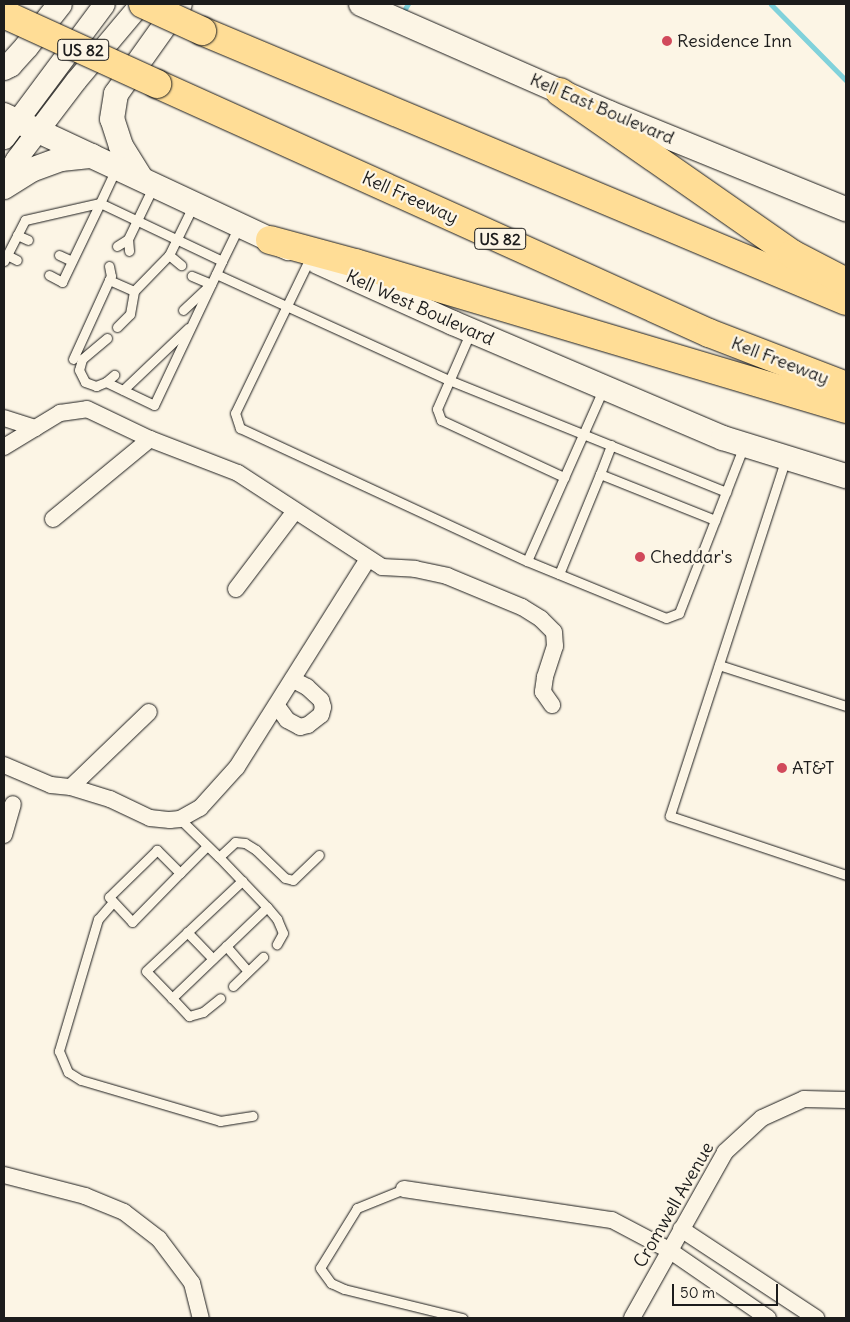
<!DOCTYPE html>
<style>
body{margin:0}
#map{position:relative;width:850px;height:1322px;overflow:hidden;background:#fcf5e5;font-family:Delius,sans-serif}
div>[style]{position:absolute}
.stream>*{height:4.5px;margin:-2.25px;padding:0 2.25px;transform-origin:2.25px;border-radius:2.25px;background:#81d2db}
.roads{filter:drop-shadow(0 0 1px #1c1c1c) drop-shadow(0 0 1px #1c1c1c)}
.service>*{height:9px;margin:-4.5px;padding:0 4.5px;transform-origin:4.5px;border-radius:4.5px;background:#fcf5e5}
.minor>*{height:16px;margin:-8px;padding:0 8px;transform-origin:8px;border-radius:8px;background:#fcf5e5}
.tertiary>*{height:21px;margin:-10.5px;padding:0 10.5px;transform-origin:10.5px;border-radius:10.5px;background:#fcf5e5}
.secondary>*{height:24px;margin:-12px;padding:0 12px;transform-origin:12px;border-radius:12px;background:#fcf5e5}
.motorway>*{height:28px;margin:-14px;padding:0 14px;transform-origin:14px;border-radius:14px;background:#ffdd96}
.bridges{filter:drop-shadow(0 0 1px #1c1c1c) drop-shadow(0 0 1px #1c1c1c)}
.motorway-bridge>*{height:28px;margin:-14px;padding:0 14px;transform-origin:14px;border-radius:14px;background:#ffdd96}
.dots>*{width:14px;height:14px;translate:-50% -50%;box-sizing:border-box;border:2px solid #fcf5e5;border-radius:50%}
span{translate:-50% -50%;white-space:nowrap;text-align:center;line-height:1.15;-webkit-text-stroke:4.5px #fcf5e5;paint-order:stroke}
.shield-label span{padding:1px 4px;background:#fcf5e5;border:1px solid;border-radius:4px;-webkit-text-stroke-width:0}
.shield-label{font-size:16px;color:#1c1c1c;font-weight:700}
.poi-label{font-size:18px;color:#1c1c1c}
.left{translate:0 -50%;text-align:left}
.street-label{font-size:18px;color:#1c1c1c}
.frame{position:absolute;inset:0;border:5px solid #1c1c1c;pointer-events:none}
.scale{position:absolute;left:672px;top:1284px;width:106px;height:22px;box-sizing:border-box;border:2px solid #1c1c1c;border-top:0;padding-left:6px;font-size:15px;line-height:18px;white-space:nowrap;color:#1c1c1c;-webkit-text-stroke:4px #fcf5e5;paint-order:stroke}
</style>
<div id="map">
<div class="stream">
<div style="left:771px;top:4px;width:107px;rotate:45.4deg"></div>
<div style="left:405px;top:9px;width:6px;rotate:-59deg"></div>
</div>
<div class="roads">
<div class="service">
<div style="left:17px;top:235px;width:12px;rotate:24deg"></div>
<div style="left:128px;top:239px;width:12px;rotate:85deg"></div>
<div style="left:117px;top:246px;width:13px;rotate:-32deg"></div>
<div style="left:128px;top:239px;width:58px;rotate:-64.3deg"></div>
<div style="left:7px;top:255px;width:11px;rotate:27deg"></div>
<div style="left:59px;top:255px;width:14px;rotate:25deg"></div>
<div style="left:169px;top:255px;width:57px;rotate:-63.9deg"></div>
<div style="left:310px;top:258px;width:172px;rotate:115.8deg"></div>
<div style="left:235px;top:413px;width:16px;rotate:72deg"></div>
<div style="left:240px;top:428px;width:316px;rotate:24.9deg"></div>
<div style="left:527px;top:561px;width:150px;rotate:22.3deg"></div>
<div style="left:666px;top:618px;width:14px;rotate:-21deg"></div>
<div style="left:679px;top:613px;width:180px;rotate:-68.8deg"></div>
<div style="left:4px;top:261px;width:46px;rotate:-62.9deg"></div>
<div style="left:25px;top:220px;width:77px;rotate:-12.8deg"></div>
<div style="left:100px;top:203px;width:38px;rotate:-65deg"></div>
<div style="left:109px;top:266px;width:10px;rotate:79deg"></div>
<div style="left:111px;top:276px;width:4px;rotate:117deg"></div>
<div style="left:216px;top:274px;width:256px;rotate:24.5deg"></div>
<div style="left:449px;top:380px;width:299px;rotate:22deg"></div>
<div style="left:49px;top:275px;width:15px;rotate:28deg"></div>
<div style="left:62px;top:282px;width:88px;rotate:-64.3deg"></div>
<div style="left:100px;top:203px;width:135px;rotate:25.4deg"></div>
<div style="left:222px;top:261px;width:39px;rotate:-64deg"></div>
<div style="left:183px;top:310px;width:38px;rotate:-43deg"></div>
<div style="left:211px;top:284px;width:21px;rotate:-157deg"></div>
<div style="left:117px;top:327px;width:18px;rotate:-45deg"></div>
<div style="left:130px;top:314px;width:23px;rotate:-80deg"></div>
<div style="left:134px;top:291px;width:50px;rotate:-45.8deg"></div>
<div style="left:169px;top:255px;width:16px;rotate:40deg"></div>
<div style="left:471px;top:331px;width:85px;rotate:113.6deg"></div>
<div style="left:437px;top:409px;width:12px;rotate:70deg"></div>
<div style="left:441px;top:420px;width:136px;rotate:24.9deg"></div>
<div style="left:107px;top:338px;width:33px;rotate:140deg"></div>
<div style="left:82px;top:359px;width:11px;rotate:105deg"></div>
<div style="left:79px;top:370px;width:13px;rotate:63deg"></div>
<div style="left:85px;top:382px;width:12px;rotate:20deg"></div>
<div style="left:96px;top:386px;width:11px;rotate:-22deg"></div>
<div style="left:106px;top:382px;width:11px;rotate:-41deg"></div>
<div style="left:73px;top:359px;width:87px;rotate:-65.5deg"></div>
<div style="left:109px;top:280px;width:27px;rotate:24deg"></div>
<div style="left:106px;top:382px;width:53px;rotate:25.6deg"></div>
<div style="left:154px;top:405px;width:159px;rotate:-64.7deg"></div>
<div style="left:123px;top:390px;width:90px;rotate:-43.6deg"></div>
<div style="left:786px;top:458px;width:376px;rotate:108deg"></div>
<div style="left:670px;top:816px;width:186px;rotate:18.5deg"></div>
<div style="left:600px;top:474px;width:31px;rotate:-69deg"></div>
<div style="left:527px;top:561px;width:190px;rotate:-66.1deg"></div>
<div style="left:559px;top:574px;width:108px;rotate:-67.7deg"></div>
<div style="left:600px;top:474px;width:124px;rotate:21.8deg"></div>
<div style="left:719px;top:665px;width:133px;rotate:17.9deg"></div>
<div style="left:180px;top:819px;width:54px;rotate:44.3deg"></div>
<div style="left:219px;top:857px;width:22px;rotate:-43deg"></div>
<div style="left:235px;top:842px;width:10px;rotate:6deg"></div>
<div style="left:245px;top:843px;width:13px;rotate:32deg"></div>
<div style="left:256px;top:850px;width:40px;rotate:44deg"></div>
<div style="left:285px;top:878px;width:8px;rotate:14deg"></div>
<div style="left:293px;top:880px;width:36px;rotate:-44deg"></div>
<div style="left:219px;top:857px;width:69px;rotate:46.2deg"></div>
<div style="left:267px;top:907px;width:132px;rotate:136.2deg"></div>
<div style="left:172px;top:998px;width:37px;rotate:-134deg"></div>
<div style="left:146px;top:971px;width:132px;rotate:-43.2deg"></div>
<div style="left:180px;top:873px;width:33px;rotate:-135deg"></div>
<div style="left:157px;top:850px;width:67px;rotate:135.6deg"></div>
<div style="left:109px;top:897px;width:34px;rotate:47deg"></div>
<div style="left:132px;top:922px;width:69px;rotate:-45.6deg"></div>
<div style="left:180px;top:873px;width:37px;rotate:-45deg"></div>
<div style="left:113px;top:902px;width:23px;rotate:131deg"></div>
<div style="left:98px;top:919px;width:138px;rotate:106.5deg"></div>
<div style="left:59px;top:1051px;width:23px;rotate:67deg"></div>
<div style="left:68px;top:1072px;width:15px;rotate:32deg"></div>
<div style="left:81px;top:1080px;width:145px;rotate:16.4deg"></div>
<div style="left:220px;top:1121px;width:33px;rotate:-9deg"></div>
<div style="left:267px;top:907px;width:16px;rotate:50deg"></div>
<div style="left:277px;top:919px;width:15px;rotate:67deg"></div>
<div style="left:283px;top:933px;width:13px;rotate:119deg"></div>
<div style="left:187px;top:932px;width:37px;rotate:46deg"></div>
<div style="left:226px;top:946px;width:33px;rotate:49deg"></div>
<div style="left:233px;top:986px;width:42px;rotate:-44deg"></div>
<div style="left:172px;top:998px;width:25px;rotate:47deg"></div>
<div style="left:189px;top:1016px;width:15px;rotate:-16deg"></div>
<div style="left:203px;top:1012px;width:22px;rotate:-39deg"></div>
<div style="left:404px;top:1189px;width:51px;rotate:158deg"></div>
<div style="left:357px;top:1208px;width:70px;rotate:121.7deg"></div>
<div style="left:320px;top:1268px;width:19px;rotate:54deg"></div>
<div style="left:331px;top:1283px;width:14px;rotate:25deg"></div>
<div style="left:344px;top:1289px;width:122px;rotate:13.8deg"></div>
</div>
<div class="minor">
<div style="left:4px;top:418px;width:33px;rotate:18deg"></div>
<div style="left:4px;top:447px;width:66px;rotate:-31.3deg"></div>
<div style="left:60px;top:413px;width:27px;rotate:-8deg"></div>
<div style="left:87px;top:409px;width:70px;rotate:25.5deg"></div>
<div style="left:150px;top:439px;width:94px;rotate:21.1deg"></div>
<div style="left:238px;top:473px;width:172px;rotate:33.1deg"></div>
<div style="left:382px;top:567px;width:33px;rotate:3deg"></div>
<div style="left:415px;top:569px;width:33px;rotate:12deg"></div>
<div style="left:447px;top:576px;width:81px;rotate:22.5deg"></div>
<div style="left:522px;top:607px;width:22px;rotate:32deg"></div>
<div style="left:541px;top:619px;width:18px;rotate:45deg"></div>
<div style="left:554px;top:632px;width:14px;rotate:86deg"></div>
<div style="left:555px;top:646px;width:33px;rotate:108deg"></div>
<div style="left:545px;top:677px;width:15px;rotate:98deg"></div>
<div style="left:543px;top:692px;width:16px;rotate:55deg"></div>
<div style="left:53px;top:519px;width:126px;rotate:-39.5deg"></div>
<div style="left:236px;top:589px;width:98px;rotate:-52.9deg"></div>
<div style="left:277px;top:706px;width:17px;rotate:54deg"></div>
<div style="left:287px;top:720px;width:15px;rotate:28deg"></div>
<div style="left:300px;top:727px;width:8px;rotate:-14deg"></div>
<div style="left:308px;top:725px;width:16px;rotate:-38deg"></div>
<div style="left:321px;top:715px;width:8px;rotate:-76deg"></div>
<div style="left:323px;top:707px;width:7px;rotate:-106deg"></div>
<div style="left:321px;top:700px;width:19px;rotate:-137deg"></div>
<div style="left:307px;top:687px;width:16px;rotate:-153deg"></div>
<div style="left:4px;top:765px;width:51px;rotate:23.1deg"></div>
<div style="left:51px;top:785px;width:20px;rotate:6deg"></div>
<div style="left:71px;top:787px;width:41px;rotate:17.1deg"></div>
<div style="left:110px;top:799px;width:44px;rotate:25.4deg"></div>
<div style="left:150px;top:818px;width:20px;rotate:6deg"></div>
<div style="left:170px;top:820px;width:10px;rotate:-6deg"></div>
<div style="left:180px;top:819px;width:23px;rotate:-29deg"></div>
<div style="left:200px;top:808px;width:55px;rotate:-47.9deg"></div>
<div style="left:237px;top:767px;width:246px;rotate:-57.8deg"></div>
<div style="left:71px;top:787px;width:108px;rotate:-43.9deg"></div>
<div style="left:4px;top:835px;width:32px;rotate:-74deg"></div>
<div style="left:4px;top:1175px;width:84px;rotate:14.5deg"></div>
<div style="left:85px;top:1196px;width:42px;rotate:22.3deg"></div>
<div style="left:124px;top:1212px;width:44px;rotate:37.6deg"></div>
<div style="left:159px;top:1239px;width:55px;rotate:53.1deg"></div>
<div style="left:192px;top:1283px;width:36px;rotate:76deg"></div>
<div style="left:404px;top:1189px;width:210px;rotate:8.5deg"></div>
<div style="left:612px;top:1220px;width:64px;rotate:27.8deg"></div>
<div style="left:669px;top:1250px;width:120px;rotate:34.5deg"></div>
<div style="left:681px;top:1229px;width:162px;rotate:33.4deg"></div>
<div style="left:632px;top:1318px;width:190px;rotate:-60.7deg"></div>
<div style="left:725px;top:1152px;width:50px;rotate:-42.6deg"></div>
<div style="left:762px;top:1118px;width:46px;rotate:-24.3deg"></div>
<div style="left:804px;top:1099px;width:42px;rotate:1.4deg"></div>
</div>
<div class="tertiary">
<div style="left:4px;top:138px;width:167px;rotate:-53.3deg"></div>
<div style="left:4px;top:179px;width:23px;rotate:-59deg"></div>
<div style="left:16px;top:159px;width:99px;rotate:-52.8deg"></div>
<div style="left:76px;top:80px;width:99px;rotate:-49.9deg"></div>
</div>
<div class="secondary">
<div style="left:361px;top:4px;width:271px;rotate:23.7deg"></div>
<div style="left:609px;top:113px;width:256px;rotate:22.1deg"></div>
<div style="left:4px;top:68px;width:7px;rotate:-27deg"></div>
<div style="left:10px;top:65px;width:25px;rotate:-48deg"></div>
<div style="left:27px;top:46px;width:53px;rotate:-51.8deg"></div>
<div style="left:4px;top:115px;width:314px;rotate:25.1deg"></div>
<div style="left:141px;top:178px;width:38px;rotate:-122deg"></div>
<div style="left:121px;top:146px;width:28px;rotate:-108deg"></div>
<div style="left:112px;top:119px;width:25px;rotate:-81deg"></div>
<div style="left:116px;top:94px;width:110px;rotate:-54.6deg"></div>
<div style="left:4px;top:187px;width:32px;rotate:-32deg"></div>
<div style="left:31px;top:170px;width:32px;rotate:-20deg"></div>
<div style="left:61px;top:159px;width:31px;rotate:-6deg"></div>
<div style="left:318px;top:262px;width:148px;rotate:24.3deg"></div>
<div style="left:453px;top:323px;width:293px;rotate:23.1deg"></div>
<div style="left:723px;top:438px;width:129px;rotate:17.2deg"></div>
</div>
<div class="motorway">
<div style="left:202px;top:31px;width:698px;rotate:22.75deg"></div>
<div style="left:157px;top:84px;width:606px;rotate:24.28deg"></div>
<div style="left:709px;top:333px;width:147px;rotate:21.1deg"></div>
<div style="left:560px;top:92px;width:283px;rotate:34.9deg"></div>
<div style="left:792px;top:254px;width:61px;rotate:27.4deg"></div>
<div style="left:270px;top:240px;width:88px;rotate:15.1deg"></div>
<div style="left:355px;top:263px;width:512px;rotate:16.56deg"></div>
</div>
</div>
<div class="bridges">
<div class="motorway-bridge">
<div style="left:143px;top:4px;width:65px;rotate:24.6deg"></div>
<div style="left:8px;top:16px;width:164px;rotate:24.5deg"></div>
</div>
</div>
<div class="dots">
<div style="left:667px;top:41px;background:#d1495b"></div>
<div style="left:640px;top:557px;background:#d1495b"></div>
<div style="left:782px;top:768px;background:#d1495b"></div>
</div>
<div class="shield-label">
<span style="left:83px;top:50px">US 82</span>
<span style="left:500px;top:239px">US 82</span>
</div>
<div class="poi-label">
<span class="left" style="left:677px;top:41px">Residence Inn</span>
<span class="left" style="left:650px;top:557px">Cheddar's</span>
<span class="left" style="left:792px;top:768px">AT&amp;T</span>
</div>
<div class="street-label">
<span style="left:602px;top:109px;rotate:23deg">Kell East Boulevard</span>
<span style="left:410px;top:198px;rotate:24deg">Kell Freeway</span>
<span style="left:420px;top:308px;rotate:24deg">Kell West Boulevard</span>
<span style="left:780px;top:361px;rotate:21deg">Kell Freeway</span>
<span style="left:674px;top:1205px;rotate:-60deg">Cromwell Avenue</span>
</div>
<div class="frame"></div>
<div class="scale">50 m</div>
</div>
